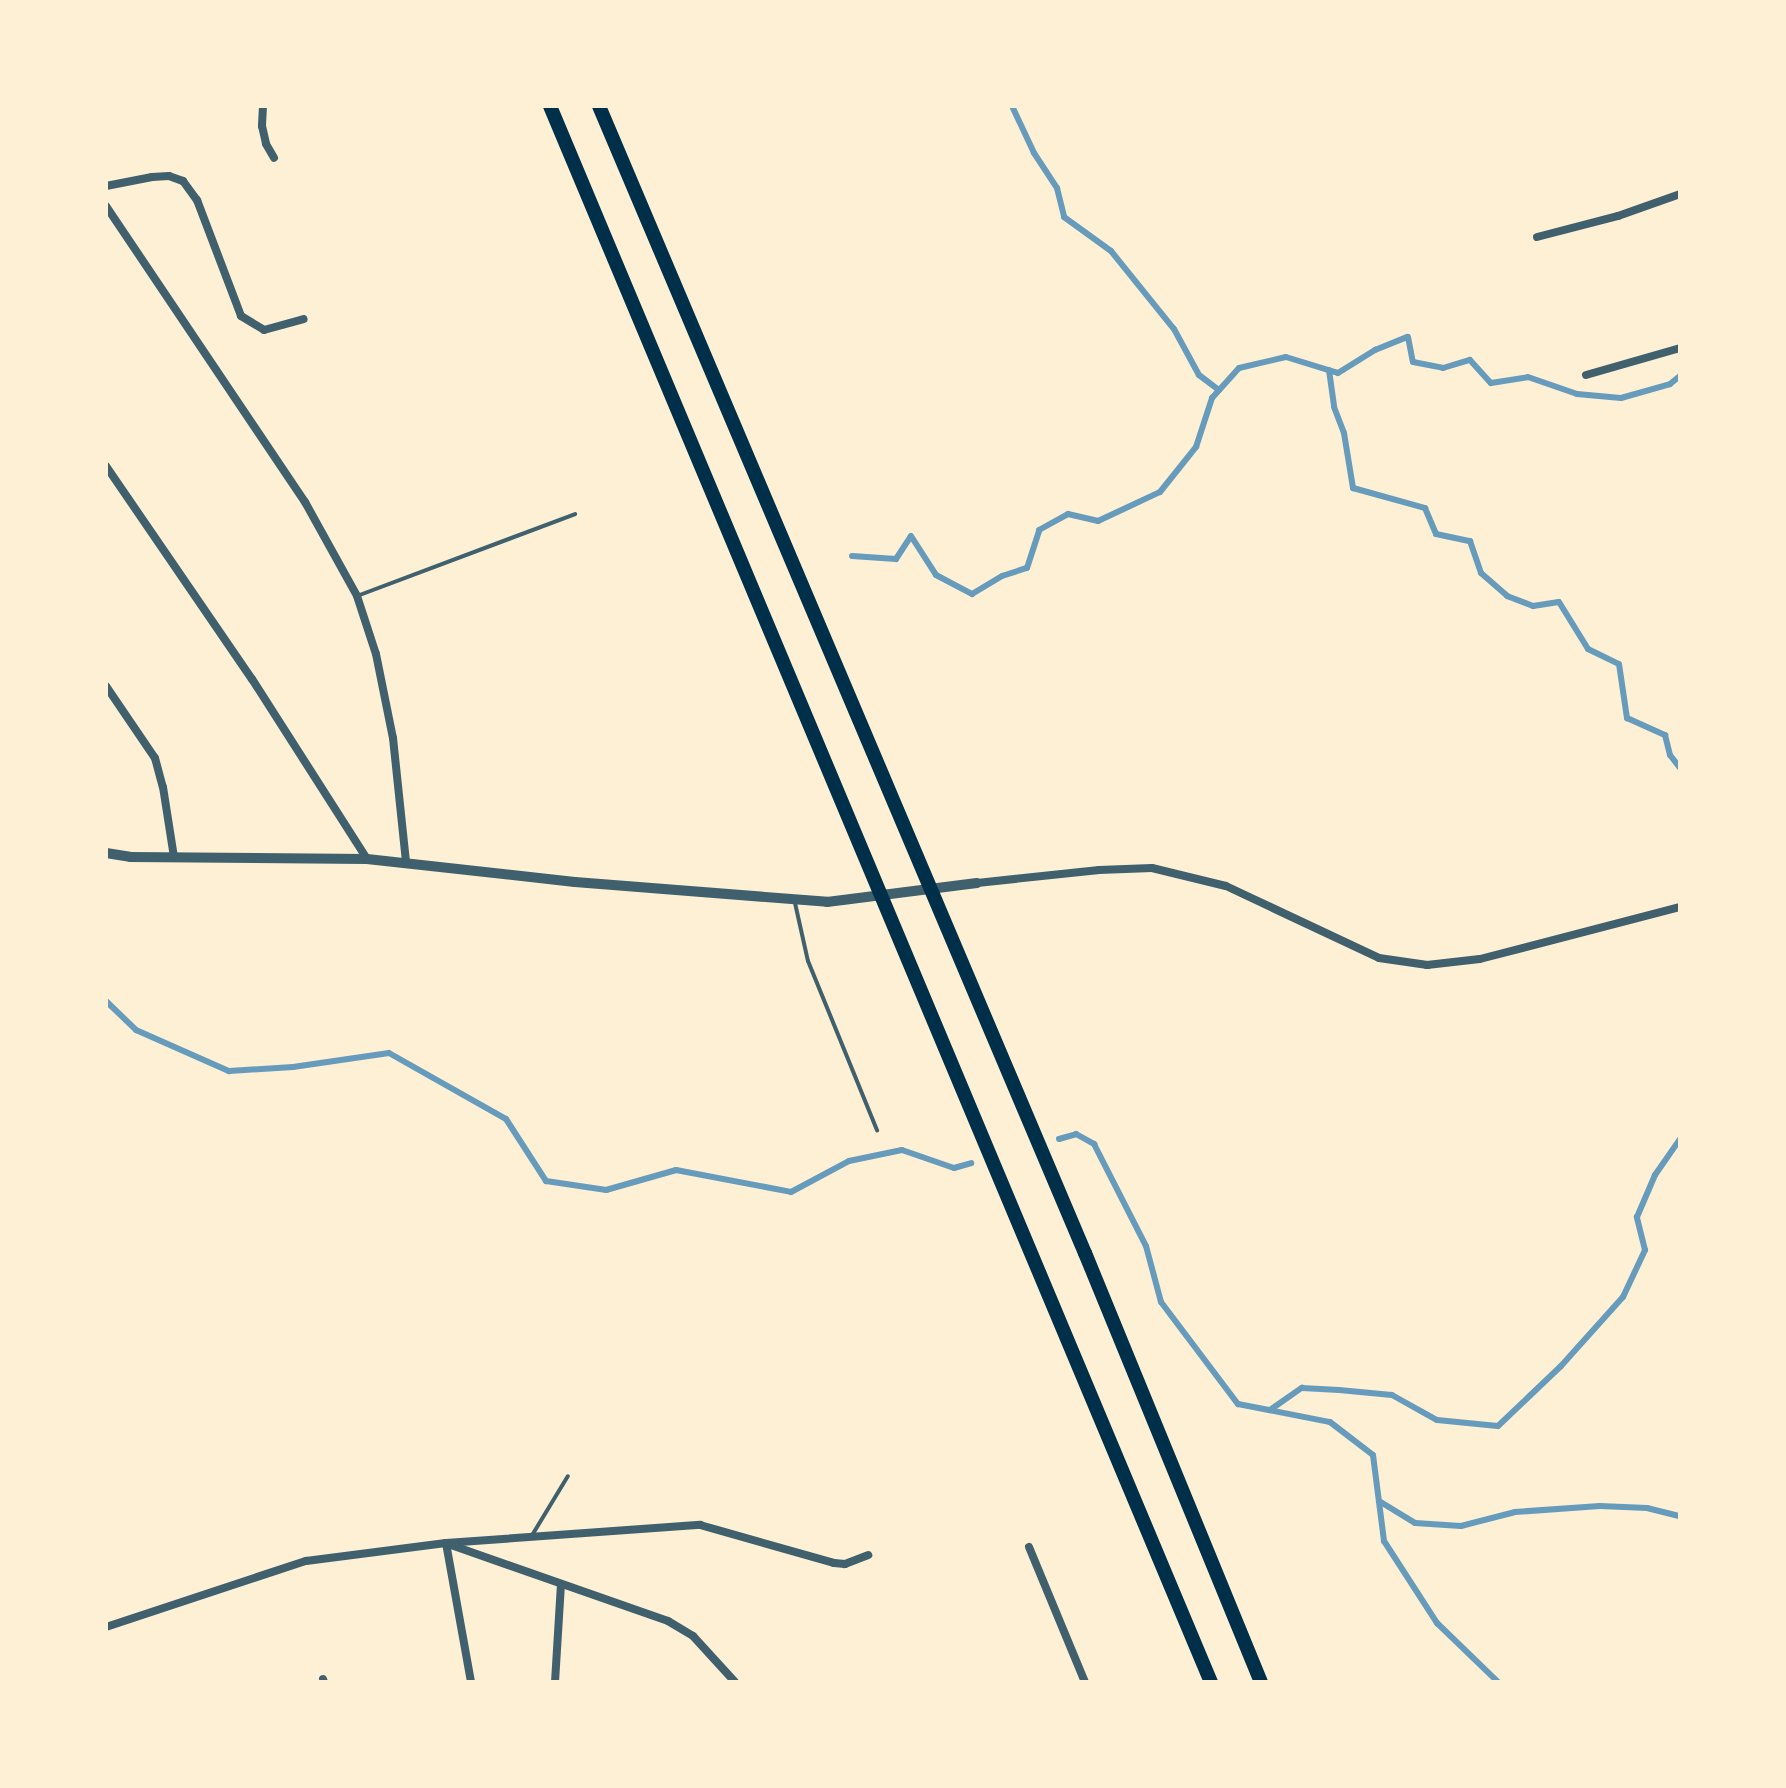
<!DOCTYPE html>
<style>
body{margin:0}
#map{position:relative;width:1786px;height:1788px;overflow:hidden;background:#fdf0d5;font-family:"DejaVu Sans",sans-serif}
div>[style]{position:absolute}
.stream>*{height:6px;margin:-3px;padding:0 3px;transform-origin:3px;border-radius:3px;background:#669bbc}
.service>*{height:4px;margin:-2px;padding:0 2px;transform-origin:2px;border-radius:2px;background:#3f606c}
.minor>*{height:8px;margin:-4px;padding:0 4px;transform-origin:4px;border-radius:4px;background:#3f606c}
.tertiary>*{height:10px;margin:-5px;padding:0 5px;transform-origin:5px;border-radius:5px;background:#3f606c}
.trunk>*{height:14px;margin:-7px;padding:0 7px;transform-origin:7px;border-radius:7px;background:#003049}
span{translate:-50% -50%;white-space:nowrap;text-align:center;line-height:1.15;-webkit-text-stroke:8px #fdf0d5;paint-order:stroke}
.frame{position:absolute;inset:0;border:108px solid #fdf0d5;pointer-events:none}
</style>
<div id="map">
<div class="stream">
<div style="left:1012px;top:106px;width:52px;rotate:64.9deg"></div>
<div style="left:1034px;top:153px;width:42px;rotate:56.7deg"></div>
<div style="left:1057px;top:188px;width:30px;rotate:76deg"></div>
<div style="left:1064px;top:217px;width:58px;rotate:35.9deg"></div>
<div style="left:1111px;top:251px;width:100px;rotate:51.1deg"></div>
<div style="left:1174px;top:329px;width:52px;rotate:61.5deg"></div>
<div style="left:1199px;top:375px;width:25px;rotate:37deg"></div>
<div style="left:1329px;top:370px;width:37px;rotate:82deg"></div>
<div style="left:1334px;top:407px;width:28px;rotate:69deg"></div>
<div style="left:1344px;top:433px;width:56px;rotate:80.7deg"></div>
<div style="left:1353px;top:488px;width:75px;rotate:15.5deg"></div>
<div style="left:1425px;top:508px;width:28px;rotate:67deg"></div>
<div style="left:1436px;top:534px;width:35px;rotate:12deg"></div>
<div style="left:1470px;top:541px;width:34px;rotate:71deg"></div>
<div style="left:1481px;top:573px;width:35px;rotate:41deg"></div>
<div style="left:1507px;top:596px;width:28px;rotate:21deg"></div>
<div style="left:1533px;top:606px;width:26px;rotate:-9deg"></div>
<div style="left:1559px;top:602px;width:55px;rotate:58.3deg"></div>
<div style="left:1588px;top:649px;width:34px;rotate:26deg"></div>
<div style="left:1619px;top:664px;width:55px;rotate:81.6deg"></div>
<div style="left:1627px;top:718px;width:42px;rotate:24.1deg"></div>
<div style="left:1665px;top:735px;width:21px;rotate:76deg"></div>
<div style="left:1670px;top:755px;width:16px;rotate:52deg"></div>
<div style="left:852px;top:556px;width:44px;rotate:3.9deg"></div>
<div style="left:896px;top:559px;width:27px;rotate:-57deg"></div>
<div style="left:911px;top:536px;width:46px;rotate:57.3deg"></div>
<div style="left:936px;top:575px;width:41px;rotate:27.8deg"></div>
<div style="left:972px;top:594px;width:35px;rotate:-31deg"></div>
<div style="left:1002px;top:576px;width:26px;rotate:-18deg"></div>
<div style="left:1027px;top:568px;width:40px;rotate:-72deg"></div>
<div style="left:1039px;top:530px;width:33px;rotate:-29deg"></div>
<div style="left:1068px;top:514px;width:31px;rotate:13deg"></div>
<div style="left:1098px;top:521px;width:68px;rotate:-25.1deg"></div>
<div style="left:1160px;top:492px;width:58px;rotate:-51.3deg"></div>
<div style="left:1196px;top:447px;width:52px;rotate:-71.9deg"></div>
<div style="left:1212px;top:398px;width:40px;rotate:-48deg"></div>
<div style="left:1239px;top:368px;width:48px;rotate:-13.2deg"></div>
<div style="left:1286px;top:357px;width:54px;rotate:17.1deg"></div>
<div style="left:1338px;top:373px;width:44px;rotate:-31.9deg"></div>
<div style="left:1375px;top:350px;width:35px;rotate:-22deg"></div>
<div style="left:1408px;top:337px;width:25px;rotate:79deg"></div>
<div style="left:1413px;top:362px;width:31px;rotate:11deg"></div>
<div style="left:1443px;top:368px;width:28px;rotate:-17deg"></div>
<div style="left:1470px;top:360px;width:31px;rotate:48deg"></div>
<div style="left:1491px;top:383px;width:37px;rotate:-9deg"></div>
<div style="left:1528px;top:377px;width:52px;rotate:19.1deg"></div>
<div style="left:1577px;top:394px;width:44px;rotate:5.2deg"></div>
<div style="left:1621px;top:398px;width:51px;rotate:-15.9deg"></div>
<div style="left:1670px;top:384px;width:13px;rotate:-39deg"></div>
<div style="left:106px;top:1001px;width:42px;rotate:44deg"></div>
<div style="left:136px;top:1030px;width:102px;rotate:23.8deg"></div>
<div style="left:229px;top:1071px;width:64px;rotate:-3.6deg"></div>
<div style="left:293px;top:1067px;width:97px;rotate:-8.3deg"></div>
<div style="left:389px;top:1053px;width:134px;rotate:29.4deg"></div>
<div style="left:506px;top:1119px;width:74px;rotate:57.2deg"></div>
<div style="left:546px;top:1181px;width:61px;rotate:8.5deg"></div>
<div style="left:606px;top:1190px;width:73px;rotate:-15.9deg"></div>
<div style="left:676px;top:1170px;width:117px;rotate:10.8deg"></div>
<div style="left:791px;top:1192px;width:66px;rotate:-28.1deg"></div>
<div style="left:849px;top:1161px;width:54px;rotate:-11.7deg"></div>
<div style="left:902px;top:1150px;width:55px;rotate:19.1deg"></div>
<div style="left:954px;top:1168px;width:18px;rotate:-16deg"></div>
<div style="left:1059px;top:1139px;width:18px;rotate:-16deg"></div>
<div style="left:1076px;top:1134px;width:21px;rotate:29deg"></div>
<div style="left:1094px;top:1144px;width:114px;rotate:63deg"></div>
<div style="left:1146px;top:1246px;width:58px;rotate:75deg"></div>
<div style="left:1161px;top:1302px;width:128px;rotate:53deg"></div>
<div style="left:1238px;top:1404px;width:94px;rotate:11.1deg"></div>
<div style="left:1330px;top:1422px;width:54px;rotate:37.5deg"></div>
<div style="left:1373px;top:1455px;width:87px;rotate:82.7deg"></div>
<div style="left:1384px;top:1541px;width:98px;rotate:57.1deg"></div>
<div style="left:1437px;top:1623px;width:85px;rotate:44deg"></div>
<div style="left:1270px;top:1410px;width:39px;rotate:-35deg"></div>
<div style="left:1302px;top:1388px;width:37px;rotate:3deg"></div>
<div style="left:1339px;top:1390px;width:53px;rotate:5.4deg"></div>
<div style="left:1392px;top:1395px;width:51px;rotate:29.1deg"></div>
<div style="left:1437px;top:1420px;width:61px;rotate:5.6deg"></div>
<div style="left:1498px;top:1426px;width:87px;rotate:-43.6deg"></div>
<div style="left:1561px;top:1366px;width:93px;rotate:-48.1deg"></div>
<div style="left:1623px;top:1297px;width:52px;rotate:-64.9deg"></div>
<div style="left:1645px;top:1250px;width:34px;rotate:-104deg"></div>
<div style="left:1637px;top:1217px;width:46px;rotate:-66.8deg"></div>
<div style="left:1655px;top:1175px;width:44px;rotate:-55.2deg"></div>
<div style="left:1379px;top:1501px;width:42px;rotate:31.4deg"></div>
<div style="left:1415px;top:1523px;width:46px;rotate:3.7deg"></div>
<div style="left:1461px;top:1526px;width:56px;rotate:-14.5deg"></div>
<div style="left:1515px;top:1512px;width:85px;rotate:-4deg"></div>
<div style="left:1600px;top:1506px;width:47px;rotate:2.4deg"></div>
<div style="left:1647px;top:1508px;width:34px;rotate:14deg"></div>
</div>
<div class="service">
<div style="left:357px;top:596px;width:233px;rotate:-20.6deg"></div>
<div style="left:795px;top:903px;width:59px;rotate:77.4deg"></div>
<div style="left:808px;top:961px;width:183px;rotate:67.8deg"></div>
<div style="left:531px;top:1537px;width:71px;rotate:-58.8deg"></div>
</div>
<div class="minor">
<div style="left:263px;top:106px;width:20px;rotate:93deg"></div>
<div style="left:262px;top:126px;width:18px;rotate:77deg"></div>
<div style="left:266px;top:144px;width:16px;rotate:60deg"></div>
<div style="left:106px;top:186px;width:47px;rotate:-11.1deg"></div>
<div style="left:152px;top:177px;width:17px;rotate:-3deg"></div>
<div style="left:169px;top:176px;width:15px;rotate:20deg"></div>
<div style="left:183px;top:181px;width:24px;rotate:54deg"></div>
<div style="left:197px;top:200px;width:124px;rotate:69.2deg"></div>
<div style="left:241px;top:316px;width:27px;rotate:31deg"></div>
<div style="left:264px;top:330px;width:41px;rotate:-15.4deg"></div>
<div style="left:106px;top:206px;width:357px;rotate:56.1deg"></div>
<div style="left:305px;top:502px;width:107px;rotate:61deg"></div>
<div style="left:357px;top:596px;width:61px;rotate:71.9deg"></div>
<div style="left:376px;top:654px;width:86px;rotate:78.6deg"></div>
<div style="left:393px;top:738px;width:125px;rotate:84deg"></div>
<div style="left:1537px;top:237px;width:84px;rotate:-14.5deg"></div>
<div style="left:1618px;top:216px;width:66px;rotate:-19.5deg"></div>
<div style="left:1586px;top:375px;width:98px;rotate:-16deg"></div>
<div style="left:106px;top:466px;width:258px;rotate:55.6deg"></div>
<div style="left:252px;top:679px;width:214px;rotate:57.4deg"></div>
<div style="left:106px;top:686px;width:87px;rotate:55.8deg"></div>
<div style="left:155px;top:758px;width:30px;rotate:75deg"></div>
<div style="left:163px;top:787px;width:71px;rotate:81.1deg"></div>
<div style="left:977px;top:883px;width:123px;rotate:-6.1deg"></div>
<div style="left:1099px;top:870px;width:53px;rotate:-2.2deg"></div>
<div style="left:1152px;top:868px;width:76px;rotate:13.7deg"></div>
<div style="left:1226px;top:886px;width:169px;rotate:25.2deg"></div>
<div style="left:1379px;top:958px;width:49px;rotate:8.3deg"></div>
<div style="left:1427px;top:965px;width:53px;rotate:-6.5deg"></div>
<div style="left:1480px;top:959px;width:207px;rotate:-14.6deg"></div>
<div style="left:446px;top:1543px;width:141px;rotate:79.8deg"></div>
<div style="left:451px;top:1545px;width:230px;rotate:19.3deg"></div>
<div style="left:668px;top:1621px;width:29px;rotate:31deg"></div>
<div style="left:693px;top:1636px;width:62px;rotate:47.6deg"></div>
<div style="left:1029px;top:1547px;width:146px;rotate:67.5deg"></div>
<div style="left:106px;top:1627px;width:211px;rotate:-18.3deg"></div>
<div style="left:306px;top:1561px;width:141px;rotate:-7.3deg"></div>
<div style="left:446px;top:1543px;width:255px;rotate:-4.1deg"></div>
<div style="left:700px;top:1525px;width:139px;rotate:15.8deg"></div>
<div style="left:834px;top:1563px;width:11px;rotate:5deg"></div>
<div style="left:845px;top:1564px;width:25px;rotate:-21deg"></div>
<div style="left:323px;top:1679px;width:3px;rotate:72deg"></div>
<div style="left:555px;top:1682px;width:97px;rotate:-86.5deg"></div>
</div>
<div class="tertiary">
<div style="left:106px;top:853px;width:24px;rotate:9deg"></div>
<div style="left:130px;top:857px;width:237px;rotate:0.5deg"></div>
<div style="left:367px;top:859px;width:209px;rotate:6.3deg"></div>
<div style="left:575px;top:882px;width:253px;rotate:4.5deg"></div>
<div style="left:827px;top:902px;width:151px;rotate:-7.2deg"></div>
</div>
<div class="trunk">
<div style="left:550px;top:106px;width:1709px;rotate:67.25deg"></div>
<div style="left:599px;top:106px;width:1246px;rotate:67.04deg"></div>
<div style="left:1085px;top:1253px;width:464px;rotate:67.7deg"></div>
</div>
<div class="frame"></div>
</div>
